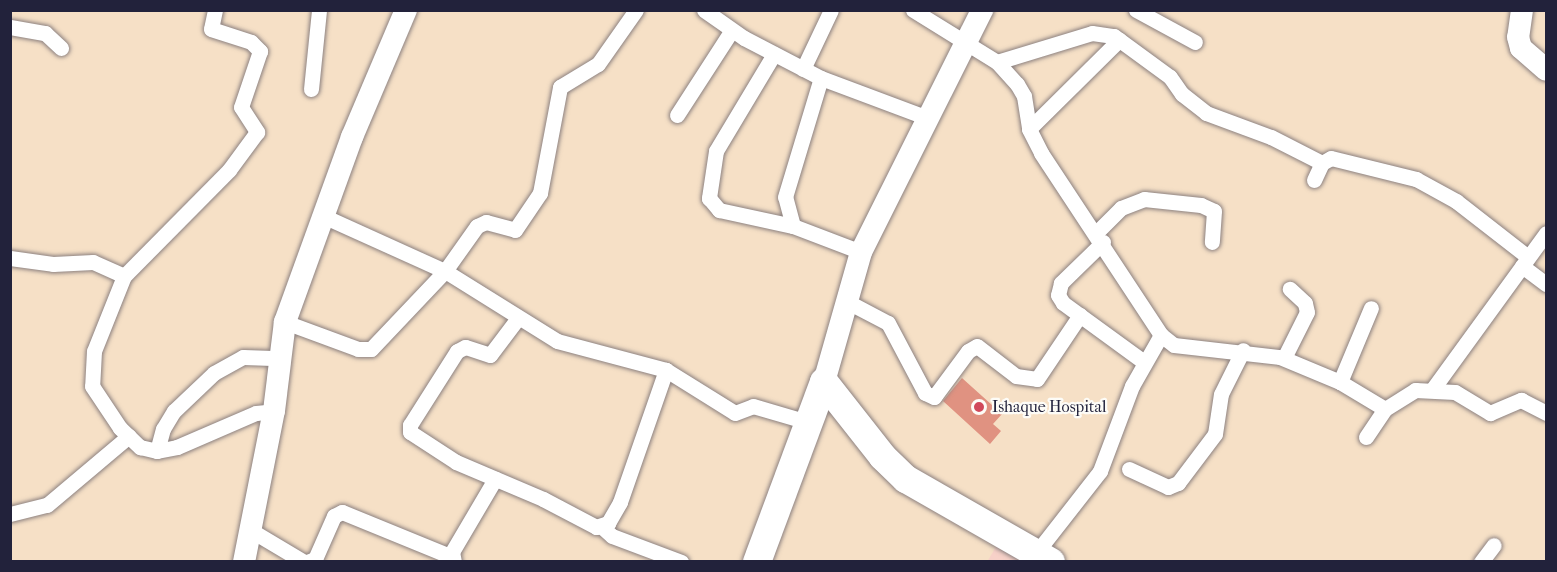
<!DOCTYPE html>
<style>
body{margin:0}
#map{position:relative;width:1557px;height:572px;overflow:hidden;background:#f6e0c6;font-family:"IM FELL French Canon",serif}
div>[style]{position:absolute}
.built>*{inset:0;background:#f7d1c8}
.building>*{inset:0;background:#e09281}
.roads{filter:drop-shadow(0 0 2px #8c8180) drop-shadow(0 0 2px #8c8180)}
.street>*{height:15px;margin:-7.5px;padding:0 7.5px;transform-origin:7.5px;border-radius:7.5px;background:#fff}
.secondary>*{height:22px;margin:-11px;padding:0 11px;transform-origin:11px;border-radius:11px;background:#fff}
.highway>*{height:28px;margin:-14px;padding:0 14px;transform-origin:14px;border-radius:14px;background:#fff}
.dots>*{width:16px;height:16px;translate:-50% -50%;box-sizing:border-box;border:3px solid #fdfcf7;border-radius:50%}
span{translate:-50% -50%;white-space:nowrap;text-align:center;line-height:1.15;-webkit-text-stroke:4.5px #fdfcf7;paint-order:stroke}
.poi-label{font-size:16px;color:#22223b}
.left{translate:0 -50%;text-align:left}
.frame{position:absolute;inset:0;border:12px solid #22223b;pointer-events:none}
</style>
<div id="map">
<div class="built">
<div style="clip-path:polygon(997px 545px,1026px 562px,987px 562px)"></div>
</div>
<div class="building">
<div style="clip-path:polygon(962px 378px,1002px 414px,993px 424px,1001px 431px,990px 444px,943px 401px)"></div>
</div>
<div class="roads">
<div class="street">
<div style="left:215px;top:10px;width:19px;rotate:102deg"></div>
<div style="left:211px;top:29px;width:42px;rotate:18deg"></div>
<div style="left:251px;top:42px;width:13px;rotate:45deg"></div>
<div style="left:260px;top:51px;width:59px;rotate:108.7deg"></div>
<div style="left:241px;top:107px;width:30px;rotate:57deg"></div>
<div style="left:257px;top:132px;width:47px;rotate:126.4deg"></div>
<div style="left:229px;top:170px;width:149px;rotate:134.7deg"></div>
<div style="left:124px;top:276px;width:81px;rotate:111.8deg"></div>
<div style="left:94px;top:351px;width:35px;rotate:93deg"></div>
<div style="left:92px;top:386px;width:50px;rotate:56.3deg"></div>
<div style="left:120px;top:428px;width:28px;rotate:44deg"></div>
<div style="left:140px;top:447px;width:17px;rotate:13deg"></div>
<div style="left:157px;top:451px;width:20px;rotate:-11deg"></div>
<div style="left:177px;top:447px;width:86px;rotate:-23.3deg"></div>
<div style="left:256px;top:413px;width:18px;rotate:-6deg"></div>
<div style="left:704px;top:10px;width:49px;rotate:35deg"></div>
<div style="left:744px;top:38px;width:87px;rotate:27.5deg"></div>
<div style="left:821px;top:78px;width:114px;rotate:20.5deg"></div>
<div style="left:913px;top:10px;width:99px;rotate:31.8deg"></div>
<div style="left:997px;top:62px;width:30px;rotate:48deg"></div>
<div style="left:1017px;top:84px;width:14px;rotate:60deg"></div>
<div style="left:1024px;top:96px;width:33px;rotate:81deg"></div>
<div style="left:1029px;top:129px;width:27px;rotate:63deg"></div>
<div style="left:1041px;top:153px;width:218px;rotate:56.6deg"></div>
<div style="left:1161px;top:335px;width:16px;rotate:38deg"></div>
<div style="left:1174px;top:345px;width:107px;rotate:6.5deg"></div>
<div style="left:1280px;top:357px;width:65px;rotate:22.6deg"></div>
<div style="left:1340px;top:382px;width:52px;rotate:31deg"></div>
<div style="left:1136px;top:10px;width:67px;rotate:28.5deg"></div>
<div style="left:10px;top:27px;width:36px;rotate:10deg"></div>
<div style="left:45px;top:33px;width:22px;rotate:43deg"></div>
<div style="left:774px;top:54px;width:113px;rotate:120.9deg"></div>
<div style="left:716px;top:151px;width:48px;rotate:98.5deg"></div>
<div style="left:709px;top:198px;width:16px;rotate:50deg"></div>
<div style="left:719px;top:210px;width:76px;rotate:12.2deg"></div>
<div style="left:793px;top:226px;width:73px;rotate:20.9deg"></div>
<div style="left:997px;top:62px;width:99px;rotate:-17deg"></div>
<div style="left:1092px;top:33px;width:22px;rotate:8deg"></div>
<div style="left:1114px;top:36px;width:69px;rotate:36.2deg"></div>
<div style="left:1170px;top:77px;width:21px;rotate:55deg"></div>
<div style="left:1182px;top:94px;width:31px;rotate:38deg"></div>
<div style="left:1206px;top:113px;width:69px;rotate:20.3deg"></div>
<div style="left:1271px;top:137px;width:57px;rotate:27deg"></div>
<div style="left:803px;top:69px;width:65px;rotate:-64.6deg"></div>
<div style="left:311px;top:89px;width:79px;rotate:-84.2deg"></div>
<div style="left:677px;top:115px;width:101px;rotate:-57.1deg"></div>
<div style="left:1029px;top:129px;width:127px;rotate:-44.7deg"></div>
<div style="left:1314px;top:180px;width:19px;rotate:-65deg"></div>
<div style="left:1322px;top:163px;width:10px;rotate:-29deg"></div>
<div style="left:1331px;top:158px;width:88px;rotate:13.9deg"></div>
<div style="left:1416px;top:179px;width:46px;rotate:28.8deg"></div>
<div style="left:1456px;top:201px;width:91px;rotate:37.9deg"></div>
<div style="left:323px;top:216px;width:134px;rotate:24.3deg"></div>
<div style="left:445px;top:271px;width:132px;rotate:32deg"></div>
<div style="left:557px;top:341px;width:113px;rotate:14.9deg"></div>
<div style="left:666px;top:370px;width:81px;rotate:31.9deg"></div>
<div style="left:735px;top:413px;width:19px;rotate:-21deg"></div>
<div style="left:753px;top:406px;width:60px;rotate:16.3deg"></div>
<div style="left:793px;top:226px;width:30px;rotate:-105deg"></div>
<div style="left:785px;top:197px;width:124px;rotate:-73.2deg"></div>
<div style="left:1097px;top:232px;width:34px;rotate:-45deg"></div>
<div style="left:1121px;top:208px;width:25px;rotate:-21deg"></div>
<div style="left:1144px;top:199px;width:57px;rotate:6deg"></div>
<div style="left:1201px;top:205px;width:14px;rotate:25deg"></div>
<div style="left:1214px;top:211px;width:31px;rotate:94deg"></div>
<div style="left:1103px;top:242px;width:59px;rotate:135.7deg"></div>
<div style="left:1061px;top:283px;width:12px;rotate:104deg"></div>
<div style="left:1058px;top:295px;width:9px;rotate:58deg"></div>
<div style="left:1063px;top:303px;width:100px;rotate:36.1deg"></div>
<div style="left:10px;top:258px;width:43px;rotate:7.9deg"></div>
<div style="left:53px;top:264px;width:40px;rotate:-2.9deg"></div>
<div style="left:93px;top:262px;width:34px;rotate:24deg"></div>
<div style="left:1522px;top:266px;width:30px;rotate:37deg"></div>
<div style="left:846px;top:301px;width:47px;rotate:27.6deg"></div>
<div style="left:888px;top:323px;width:79px;rotate:62.1deg"></div>
<div style="left:925px;top:393px;width:10px;rotate:24deg"></div>
<div style="left:934px;top:397px;width:57px;rotate:-53.5deg"></div>
<div style="left:968px;top:351px;width:10px;rotate:-29deg"></div>
<div style="left:977px;top:346px;width:49px;rotate:37.6deg"></div>
<div style="left:1016px;top:376px;width:21px;rotate:8deg"></div>
<div style="left:1037px;top:379px;width:77px;rotate:-56.1deg"></div>
<div style="left:518px;top:318px;width:46px;rotate:127.1deg"></div>
<div style="left:490px;top:355px;width:26px;rotate:-162deg"></div>
<div style="left:465px;top:347px;width:9px;rotate:153deg"></div>
<div style="left:457px;top:351px;width:88px;rotate:122.4deg"></div>
<div style="left:410px;top:425px;width:7px;rotate:90deg"></div>
<div style="left:410px;top:432px;width:55px;rotate:33.1deg"></div>
<div style="left:456px;top:462px;width:95px;rotate:23deg"></div>
<div style="left:543px;top:499px;width:60px;rotate:27.8deg"></div>
<div style="left:596px;top:527px;width:13px;rotate:-18deg"></div>
<div style="left:608px;top:523px;width:24px;rotate:-60deg"></div>
<div style="left:620px;top:502px;width:140px;rotate:-70.8deg"></div>
<div style="left:285px;top:322px;width:78px;rotate:20.3deg"></div>
<div style="left:358px;top:349px;width:13px"></div>
<div style="left:371px;top:349px;width:108px;rotate:-46.5deg"></div>
<div style="left:445px;top:271px;width:55px;rotate:-54.6deg"></div>
<div style="left:477px;top:226px;width:10px;rotate:-24deg"></div>
<div style="left:486px;top:222px;width:30px;rotate:15deg"></div>
<div style="left:515px;top:230px;width:45px;rotate:-56deg"></div>
<div style="left:540px;top:193px;width:108px;rotate:-79.3deg"></div>
<div style="left:560px;top:87px;width:44px;rotate:-31.2deg"></div>
<div style="left:598px;top:64px;width:66px;rotate:-54.9deg"></div>
<div style="left:1284px;top:358px;width:51px;rotate:-63.4deg"></div>
<div style="left:1307px;top:312px;width:9px;rotate:-103deg"></div>
<div style="left:1305px;top:303px;width:21px;rotate:-137deg"></div>
<div style="left:1340px;top:382px;width:80px;rotate:-67.3deg"></div>
<div style="left:1432px;top:390px;width:194px;rotate:-54deg"></div>
<div style="left:1366px;top:437px;width:34px;rotate:-56deg"></div>
<div style="left:1385px;top:409px;width:36px;rotate:-32deg"></div>
<div style="left:1415px;top:390px;width:40px;rotate:2.9deg"></div>
<div style="left:1455px;top:392px;width:41px;rotate:31deg"></div>
<div style="left:1490px;top:413px;width:34px;rotate:-23deg"></div>
<div style="left:1521px;top:400px;width:28px;rotate:27deg"></div>
<div style="left:157px;top:451px;width:23px;rotate:-75deg"></div>
<div style="left:163px;top:429px;width:21px;rotate:-59deg"></div>
<div style="left:174px;top:411px;width:55px;rotate:-43.5deg"></div>
<div style="left:214px;top:373px;width:33px;rotate:-29deg"></div>
<div style="left:243px;top:357px;width:37px;rotate:2deg"></div>
<div style="left:1129px;top:469px;width:43px;rotate:24.8deg"></div>
<div style="left:1168px;top:487px;width:11px;rotate:-22deg"></div>
<div style="left:1178px;top:483px;width:61px;rotate:-52.9deg"></div>
<div style="left:1215px;top:434px;width:40px;rotate:-81.5deg"></div>
<div style="left:1221px;top:394px;width:49px;rotate:-63.4deg"></div>
<div style="left:10px;top:514px;width:38px;rotate:-14deg"></div>
<div style="left:47px;top:505px;width:107px;rotate:-40.1deg"></div>
<div style="left:602px;top:527px;width:13px;rotate:42deg"></div>
<div style="left:612px;top:536px;width:74px;rotate:20.6deg"></div>
<div style="left:252px;top:531px;width:61px;rotate:30.8deg"></div>
<div style="left:1036px;top:553px;width:104px;rotate:-52deg"></div>
<div style="left:1100px;top:471px;width:91px;rotate:-69.4deg"></div>
<div style="left:1132px;top:386px;width:59px;rotate:-60.4deg"></div>
<div style="left:307px;top:562px;width:9px;rotate:-21deg"></div>
<div style="left:315px;top:559px;width:47px;rotate:-66.2deg"></div>
<div style="left:334px;top:516px;width:9px;rotate:-27deg"></div>
<div style="left:342px;top:512px;width:117px;rotate:22.2deg"></div>
<div style="left:454px;top:562px;width:10px;rotate:-101deg"></div>
<div style="left:452px;top:552px;width:85px;rotate:-59.5deg"></div>
<div style="left:1481px;top:562px;width:21px;rotate:-53deg"></div>
</div>
<div class="secondary">
<div style="left:1522px;top:10px;width:27px;rotate:98deg"></div>
<div style="left:1518px;top:37px;width:11px;rotate:75deg"></div>
<div style="left:1521px;top:48px;width:33px;rotate:41deg"></div>
<div style="left:824px;top:382px;width:135px;rotate:-74.1deg"></div>
<div style="left:861px;top:252px;width:271px;rotate:-63.4deg"></div>
<div style="left:244px;top:562px;width:154px;rotate:-78.8deg"></div>
<div style="left:274px;top:411px;width:90px;rotate:-83deg"></div>
<div style="left:285px;top:322px;width:197px;rotate:-70.1deg"></div>
<div style="left:352px;top:137px;width:138px;rotate:-67deg"></div>
</div>
<div class="highway">
<div style="left:824px;top:382px;width:95px;rotate:51.8deg"></div>
<div style="left:883px;top:457px;width:32px;rotate:44deg"></div>
<div style="left:906px;top:479px;width:167px;rotate:29.8deg"></div>
<div style="left:757px;top:562px;width:192px;rotate:-69.6deg"></div>
</div>
</div>
<div class="dots">
<div style="left:979px;top:407px;background:#d1495b"></div>
</div>
<div class="poi-label">
<span class="left" style="left:992px;top:407px">Ishaque Hospital</span>
</div>
<div class="frame"></div>
</div>
